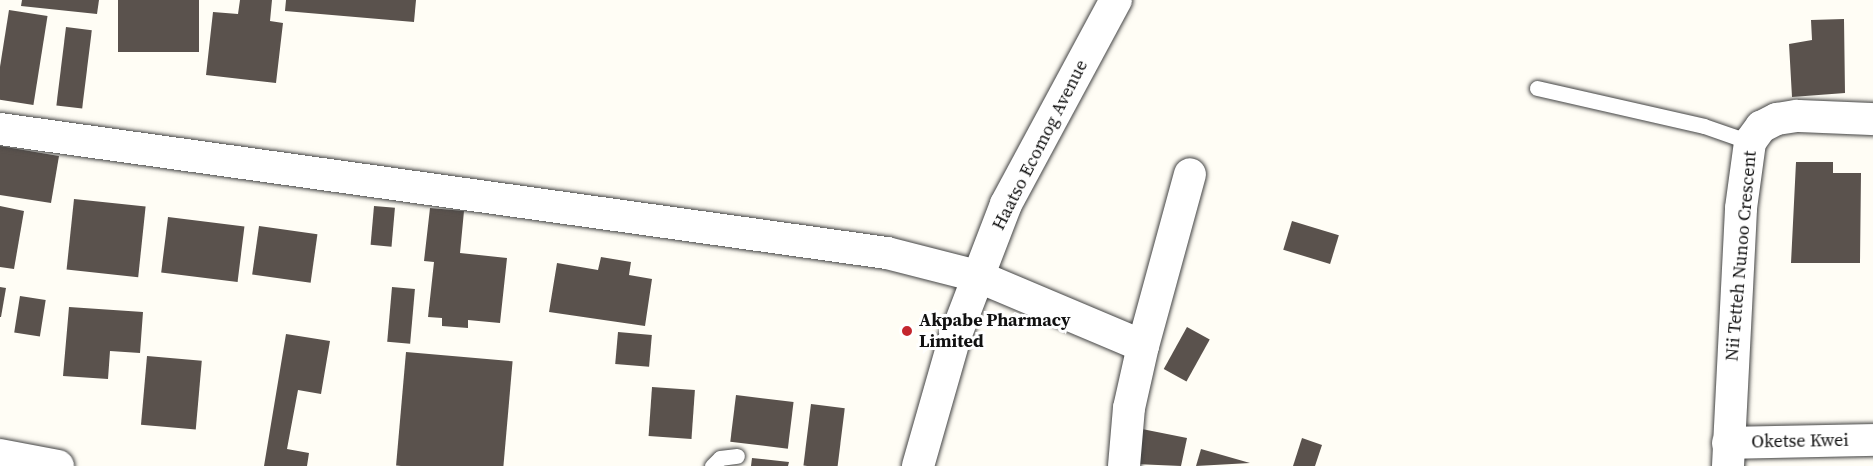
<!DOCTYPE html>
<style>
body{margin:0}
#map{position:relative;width:1873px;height:466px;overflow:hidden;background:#fffdf5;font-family:"Source Serif 4",serif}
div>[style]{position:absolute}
.building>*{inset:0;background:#5a524d;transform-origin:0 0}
.roads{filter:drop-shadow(0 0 2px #444) drop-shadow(0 0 2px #444)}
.lane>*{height:15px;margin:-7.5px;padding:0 7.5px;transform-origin:7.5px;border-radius:7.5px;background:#fff}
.street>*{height:32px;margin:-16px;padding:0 16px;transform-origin:16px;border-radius:16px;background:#fff}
.dots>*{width:16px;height:16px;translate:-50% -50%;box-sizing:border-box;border:3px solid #fff;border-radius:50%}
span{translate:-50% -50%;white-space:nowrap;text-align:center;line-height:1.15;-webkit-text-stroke:6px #fff;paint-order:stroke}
.street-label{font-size:18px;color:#111}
.poi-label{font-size:18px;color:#111;font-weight:700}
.left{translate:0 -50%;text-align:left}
</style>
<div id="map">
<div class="building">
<div style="clip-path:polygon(22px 0,99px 0,97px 14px,21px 6px)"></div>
<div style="left:118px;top:0;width:81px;height:52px"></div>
<div style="clip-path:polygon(240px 0,272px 0,270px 21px,283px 23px,276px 83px,206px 75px,213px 12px,238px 14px)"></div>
<div style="clip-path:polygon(286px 0,416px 0,414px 22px,285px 11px)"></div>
<div style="left:9px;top:10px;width:39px;height:90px;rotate:9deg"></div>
<div style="clip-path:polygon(1844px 19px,1845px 93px,1792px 97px,1789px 44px,1812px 40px,1811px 20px)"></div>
<div style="left:66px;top:27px;width:26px;height:79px;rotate:7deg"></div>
<div style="clip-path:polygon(0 146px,59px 156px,51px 203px,0 195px)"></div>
<div style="clip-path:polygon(1796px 162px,1833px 162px,1833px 173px,1861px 173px,1860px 263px,1791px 263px)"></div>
<div style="left:74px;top:199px;width:72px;height:71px;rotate:6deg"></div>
<div style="clip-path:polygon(0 206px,24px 211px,14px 269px,0 267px)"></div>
<div style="left:374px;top:206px;width:21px;height:39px;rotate:5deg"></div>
<div style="clip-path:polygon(430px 208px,464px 211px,460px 253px,507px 258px,500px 323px,468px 320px,468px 328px,442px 326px,442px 318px,428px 317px,434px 262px,424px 261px)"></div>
<div style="left:168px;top:217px;width:77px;height:56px;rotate:7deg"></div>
<div style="left:1292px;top:221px;width:49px;height:30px;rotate:17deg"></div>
<div style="left:259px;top:226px;width:59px;height:49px;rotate:8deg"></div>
<div style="clip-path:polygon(601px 257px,631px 262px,629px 275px,652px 279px,645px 326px,549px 312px,557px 263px,598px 270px)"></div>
<div style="clip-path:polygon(0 287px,6px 288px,1px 317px,0 317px)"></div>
<div style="left:392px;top:287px;width:23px;height:55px;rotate:5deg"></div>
<div style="left:20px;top:296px;width:26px;height:37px;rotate:9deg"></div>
<div style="clip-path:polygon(69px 307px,143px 312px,140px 353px,110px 351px,108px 379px,63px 376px)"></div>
<div style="left:1187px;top:327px;width:26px;height:48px;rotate:29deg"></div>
<div style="left:618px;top:332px;width:34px;height:32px;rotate:5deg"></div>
<div style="clip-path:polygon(286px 334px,330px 341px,321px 394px,298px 390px,287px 449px,309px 453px,307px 466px,264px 466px)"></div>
<div style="left:406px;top:352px;width:107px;height:114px;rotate:5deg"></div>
<div style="left:147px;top:356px;width:55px;height:69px;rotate:5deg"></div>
<div style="left:652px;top:387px;width:43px;height:49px;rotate:4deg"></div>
<div style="left:736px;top:395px;width:58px;height:47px;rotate:7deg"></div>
<div style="left:811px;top:404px;width:34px;height:62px;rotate:7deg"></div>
<div style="clip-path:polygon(1142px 429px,1187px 438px,1181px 466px,1135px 464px)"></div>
<div style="clip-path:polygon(1302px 438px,1322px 445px,1315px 466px,1293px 466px)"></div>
<div style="clip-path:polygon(1201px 449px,1250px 463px,1196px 466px)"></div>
<div style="clip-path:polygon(752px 458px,789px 462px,788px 466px,751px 466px)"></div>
</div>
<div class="roads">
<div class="lane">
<div style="left:1537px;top:88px;width:171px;rotate:12.8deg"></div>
<div style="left:1704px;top:126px;width:49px;rotate:19.2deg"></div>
<div style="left:712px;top:466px;width:11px;rotate:-45deg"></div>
<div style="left:720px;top:458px;width:17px;rotate:-7deg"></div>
</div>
<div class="street">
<div style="left:0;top:129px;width:896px;rotate:7.96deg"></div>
<div style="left:887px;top:253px;width:93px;rotate:14.3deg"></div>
<div style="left:977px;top:276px;width:180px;rotate:22.9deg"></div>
<div style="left:1728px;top:443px;width:145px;rotate:-1.2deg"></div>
<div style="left:0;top:455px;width:59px;rotate:10.7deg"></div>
<div style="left:918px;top:466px;width:134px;rotate:-74deg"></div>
<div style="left:955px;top:337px;width:142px;rotate:-69deg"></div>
<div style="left:1006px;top:204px;width:232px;rotate:-61.7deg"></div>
<div style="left:1124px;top:466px;width:58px;rotate:-85.1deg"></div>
<div style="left:1129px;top:408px;width:64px;rotate:-77.3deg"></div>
<div style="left:1143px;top:346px;width:178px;rotate:-74.7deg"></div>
<div style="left:1728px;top:466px;width:258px;rotate:-87.1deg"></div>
<div style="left:1741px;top:208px;width:67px;rotate:-82.2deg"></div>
<div style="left:1750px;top:142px;width:19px;rotate:-54deg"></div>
<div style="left:1761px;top:127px;width:18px;rotate:-27deg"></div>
<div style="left:1777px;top:119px;width:20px;rotate:-9deg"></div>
<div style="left:1797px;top:116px;width:76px;rotate:2.3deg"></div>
</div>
</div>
<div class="dots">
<div style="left:907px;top:331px;background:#c4262e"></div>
</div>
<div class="street-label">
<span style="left:1040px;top:145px;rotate:-63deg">Haatso Ecomog Avenue</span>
<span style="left:1741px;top:256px;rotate:-85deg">Nii Tetteh Nunoo Crescent</span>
<span style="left:1800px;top:441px;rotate:-1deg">Oketse Kwei</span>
</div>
<div class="poi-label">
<span class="left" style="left:919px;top:331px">Akpabe Pharmacy<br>Limited</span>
</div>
</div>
